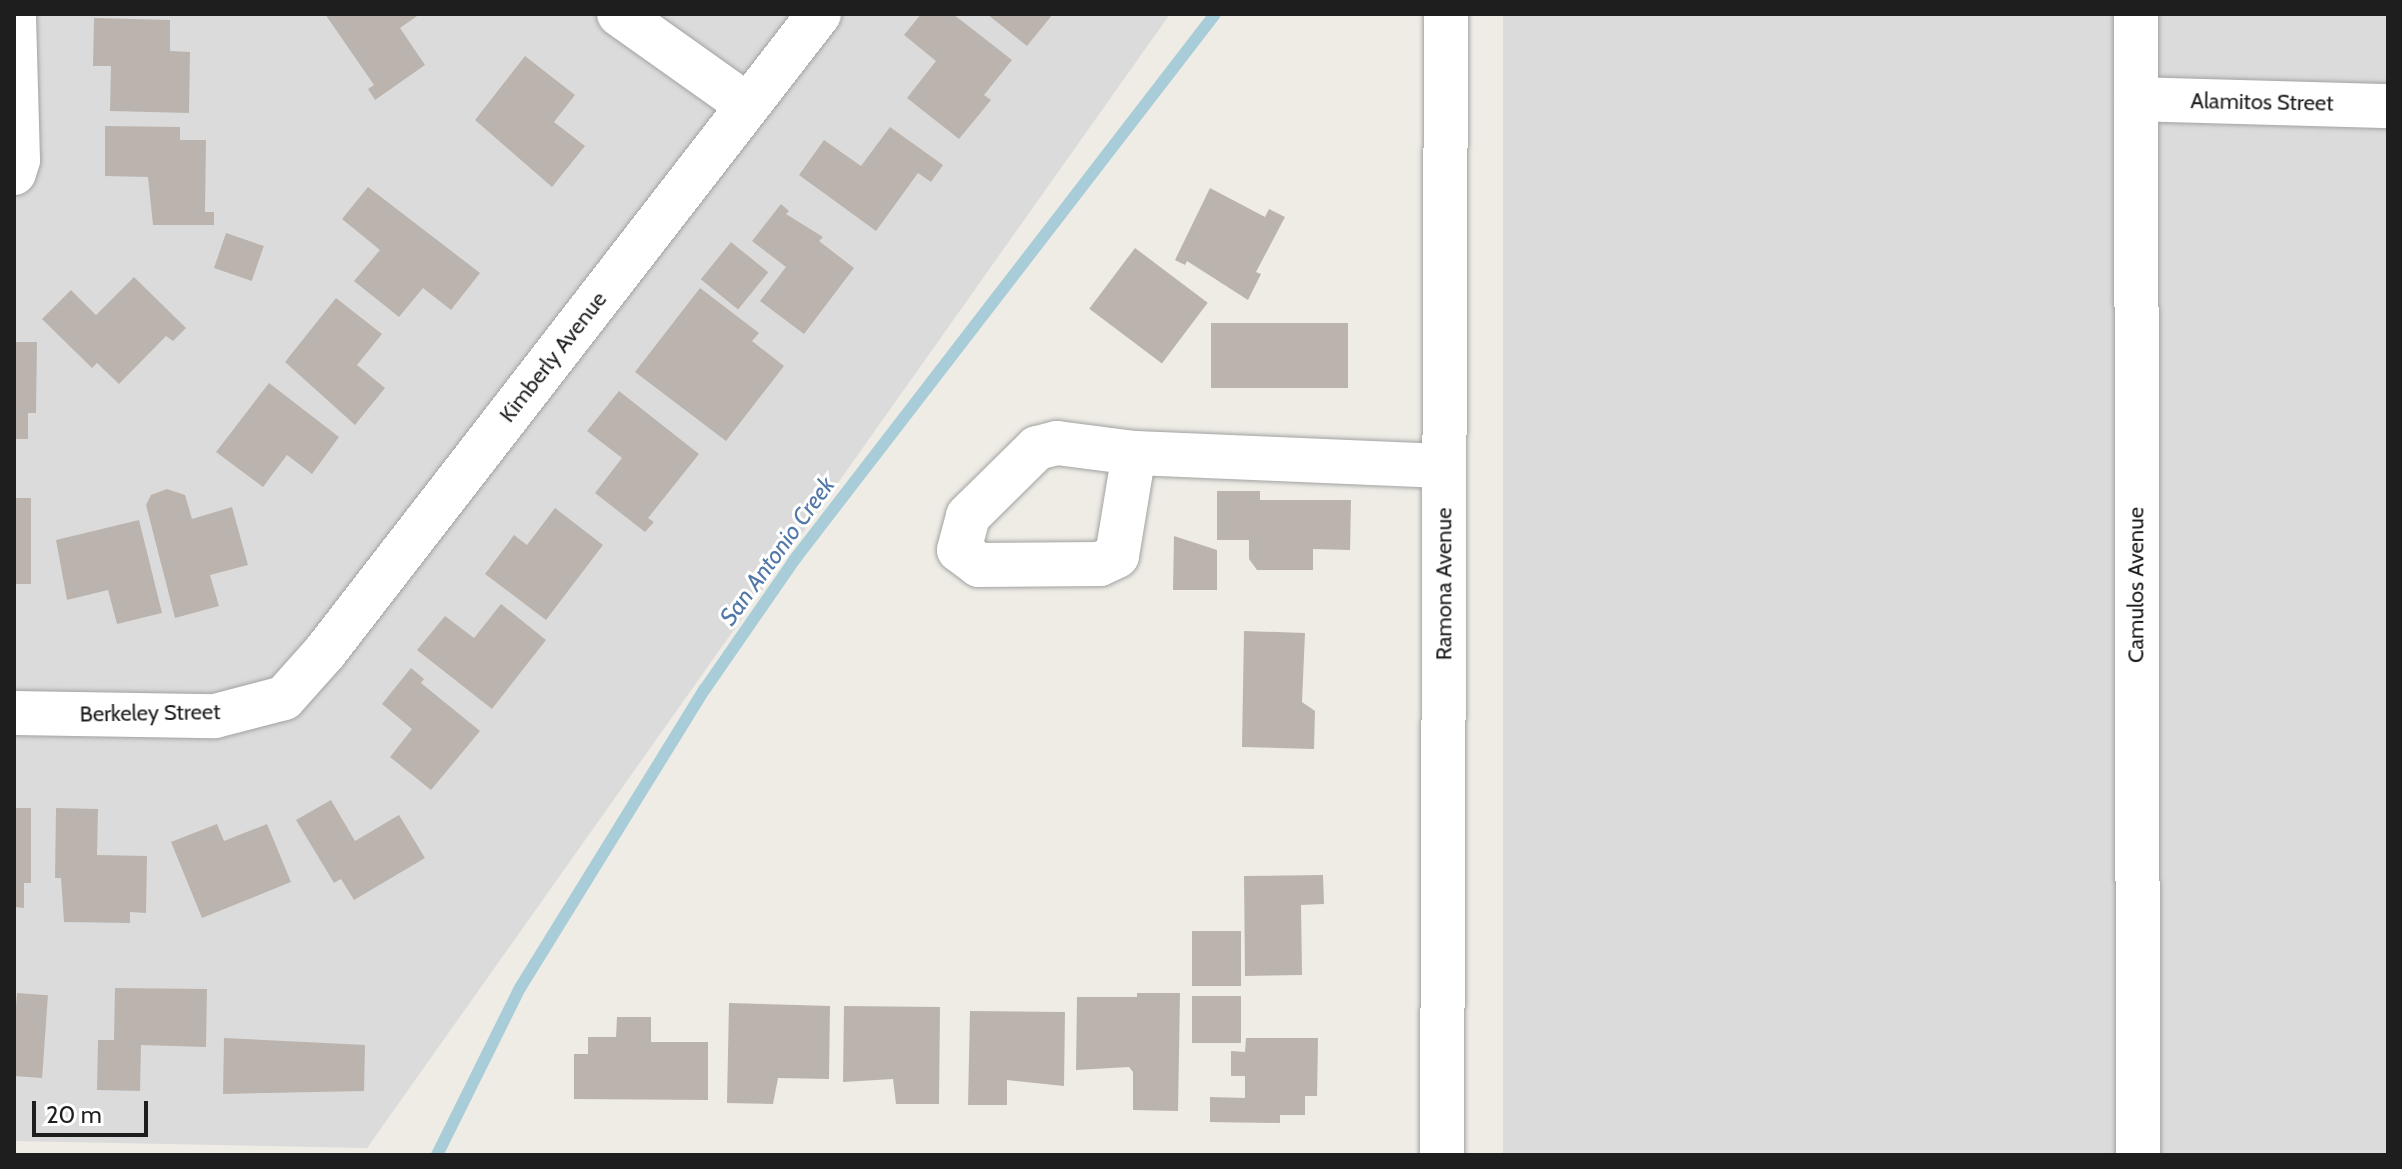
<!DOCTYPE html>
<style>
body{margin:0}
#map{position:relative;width:2402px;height:1169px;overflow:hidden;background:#eeece5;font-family:Cabin,sans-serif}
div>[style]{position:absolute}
.residential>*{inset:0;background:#dcdbdb;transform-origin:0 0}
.stream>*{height:12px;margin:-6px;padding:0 6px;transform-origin:6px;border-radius:6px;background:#a9ccd9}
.building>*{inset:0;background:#bbb4ae;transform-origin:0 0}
.roads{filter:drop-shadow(0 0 2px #a2a2a2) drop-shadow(0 0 2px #a2a2a2)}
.minor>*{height:44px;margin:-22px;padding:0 22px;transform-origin:22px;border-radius:22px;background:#fff}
span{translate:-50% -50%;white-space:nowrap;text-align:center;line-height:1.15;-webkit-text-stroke:6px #fff;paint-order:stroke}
.street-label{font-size:22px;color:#1e1e1e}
.water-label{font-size:24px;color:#5178a7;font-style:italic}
.frame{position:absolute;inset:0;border:16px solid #1e1e1e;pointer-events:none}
.scale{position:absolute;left:32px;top:1101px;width:116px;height:36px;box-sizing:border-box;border:4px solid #1e1e1e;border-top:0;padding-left:10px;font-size:24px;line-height:28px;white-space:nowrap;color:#1e1e1e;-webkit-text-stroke:6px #fff;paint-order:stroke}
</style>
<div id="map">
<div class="residential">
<div style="clip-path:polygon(14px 14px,1170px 14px,367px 1148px,14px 1141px)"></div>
<div style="left:1503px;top:14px;width:885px;height:1141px"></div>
</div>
<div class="stream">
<div style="left:437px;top:1155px;width:186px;rotate:-63.6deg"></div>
<div style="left:520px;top:988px;width:352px;rotate:-58.3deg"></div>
<div style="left:705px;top:689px;width:158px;rotate:-55.3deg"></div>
<div style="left:795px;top:559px;width:688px;rotate:-52.38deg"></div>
</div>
<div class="building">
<div style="clip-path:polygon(325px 14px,420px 14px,400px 28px,425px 65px,375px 100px,368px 89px,374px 85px)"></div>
<div style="clip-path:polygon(921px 14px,953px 14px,1012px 60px,984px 95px,991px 100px,959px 139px,907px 98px,936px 61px,904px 35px)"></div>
<div style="clip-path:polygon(987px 14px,1053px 14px,1027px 46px)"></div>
<div style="clip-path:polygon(94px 18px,170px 20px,170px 51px,190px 52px,189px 113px,110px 111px,111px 66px,93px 66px)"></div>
<div style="clip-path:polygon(525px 56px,575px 95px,554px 122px,585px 146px,552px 187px,475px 120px)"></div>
<div style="clip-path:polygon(105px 126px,180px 127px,180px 140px,206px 140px,205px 212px,214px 212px,214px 225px,153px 225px,148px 177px,105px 176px)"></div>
<div style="clip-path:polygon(890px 127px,943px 165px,931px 182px,918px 173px,876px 231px,799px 175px,824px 140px,861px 166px)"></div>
<div style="clip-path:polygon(368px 187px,480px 273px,451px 310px,423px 288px,399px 317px,354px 281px,380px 250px,342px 219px)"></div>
<div style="clip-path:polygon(1210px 188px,1265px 217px,1269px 209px,1285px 217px,1256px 272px,1261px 274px,1248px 300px,1187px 261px,1185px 265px,1175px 260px)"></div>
<div style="clip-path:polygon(781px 204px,789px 211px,786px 214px,823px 237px,819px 241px,854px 268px,804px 334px,760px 301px,786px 267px,752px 241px)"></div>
<div style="left:226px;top:233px;width:40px;height:37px;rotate:19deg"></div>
<div style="left:731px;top:242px;width:48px;height:48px;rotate:39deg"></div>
<div style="left:1135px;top:248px;width:91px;height:76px;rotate:37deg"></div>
<div style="clip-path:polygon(134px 277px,186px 328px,173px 341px,166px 336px,119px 384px,97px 363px,92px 368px,42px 319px,71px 290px,96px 315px)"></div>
<div style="clip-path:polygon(700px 288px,759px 333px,752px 341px,784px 366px,726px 441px,635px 372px)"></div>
<div style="clip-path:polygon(336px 298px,382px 334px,357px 365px,385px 388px,355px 425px,285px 362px)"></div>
<div style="left:1348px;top:323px;width:65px;height:137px;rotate:90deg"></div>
<div style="clip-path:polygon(14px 342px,37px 342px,36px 413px,28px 413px,28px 439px,14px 439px)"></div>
<div style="clip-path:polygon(269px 383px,339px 437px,312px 474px,287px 455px,263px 487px,216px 452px)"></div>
<div style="clip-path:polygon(619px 391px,699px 454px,648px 518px,654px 522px,645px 532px,595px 493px,622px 458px,587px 431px)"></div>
<div style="clip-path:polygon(167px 489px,185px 495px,192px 519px,232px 507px,248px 565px,210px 575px,219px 606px,175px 618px,146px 505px,151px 495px)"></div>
<div style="clip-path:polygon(1217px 491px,1260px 491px,1260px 500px,1351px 500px,1350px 550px,1313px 549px,1313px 570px,1257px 570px,1249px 559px,1249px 540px,1217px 540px)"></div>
<div style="left:14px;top:498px;width:17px;height:86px"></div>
<div style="clip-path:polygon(555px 508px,603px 545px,546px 620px,485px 574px,514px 535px,527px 545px)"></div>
<div style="clip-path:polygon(139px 520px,162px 613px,117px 624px,108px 590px,67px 600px,56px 540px)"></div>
<div style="clip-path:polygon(1174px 536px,1217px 550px,1217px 590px,1173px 590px)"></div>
<div style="clip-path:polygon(501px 604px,546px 640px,492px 709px,417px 650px,445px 616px,474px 638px)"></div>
<div style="clip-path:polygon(1244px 631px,1305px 633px,1302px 702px,1315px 711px,1314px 749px,1242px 747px)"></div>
<div style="clip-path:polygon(411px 668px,424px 679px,421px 683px,480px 731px,431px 790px,390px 757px,412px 729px,382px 704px)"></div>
<div style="clip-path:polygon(331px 800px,355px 841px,399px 815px,425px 858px,354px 900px,341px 879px,334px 883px,296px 820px)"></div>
<div style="clip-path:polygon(14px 808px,31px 808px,31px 883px,24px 883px,24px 908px,14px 907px)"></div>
<div style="clip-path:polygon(56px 808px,98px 809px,97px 855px,147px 856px,146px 913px,130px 912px,130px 923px,64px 922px,61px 878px,55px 878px)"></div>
<div style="clip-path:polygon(217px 824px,224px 841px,267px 824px,291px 882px,202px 918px,171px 842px)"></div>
<div style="clip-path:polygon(1323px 875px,1324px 904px,1301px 905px,1302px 975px,1245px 976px,1244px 876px)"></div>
<div style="left:1192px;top:931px;width:49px;height:55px"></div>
<div style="clip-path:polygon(115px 988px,207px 989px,206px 1047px,141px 1045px,140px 1091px,97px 1090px,98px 1040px,114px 1040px)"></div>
<div style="left:17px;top:993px;width:31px;height:83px;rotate:4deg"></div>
<div style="clip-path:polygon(1137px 993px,1180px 993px,1178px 1111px,1133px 1110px,1133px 1072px,1129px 1067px,1076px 1070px,1077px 997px,1137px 997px)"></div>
<div style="left:1192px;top:996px;width:49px;height:47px"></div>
<div style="clip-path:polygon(729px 1003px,830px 1006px,829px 1079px,778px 1078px,773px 1104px,727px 1103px)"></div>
<div style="clip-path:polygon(844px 1006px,940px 1007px,939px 1104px,896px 1104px,893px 1079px,843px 1082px)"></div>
<div style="clip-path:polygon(970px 1011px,1065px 1012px,1064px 1086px,1007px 1080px,1007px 1105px,968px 1105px)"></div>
<div style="clip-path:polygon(617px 1017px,651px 1017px,651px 1042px,708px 1042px,708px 1100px,574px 1099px,574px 1054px,588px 1054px,588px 1037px,616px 1037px)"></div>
<div style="clip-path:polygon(224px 1038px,365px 1045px,364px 1091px,223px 1094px)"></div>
<div style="clip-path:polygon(1246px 1038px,1318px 1038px,1317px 1096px,1305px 1096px,1305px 1115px,1280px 1115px,1280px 1123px,1210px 1122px,1210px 1097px,1245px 1098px,1245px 1076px,1231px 1076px,1231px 1051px,1245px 1052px)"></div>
</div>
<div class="roads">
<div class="minor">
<div style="left:619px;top:14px;width:157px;rotate:35.4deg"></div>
<div style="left:2136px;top:14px;width:1141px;rotate:89.9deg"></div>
<div style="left:2136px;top:99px;width:252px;rotate:1.6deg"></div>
<div style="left:14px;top:173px;width:14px;rotate:-73deg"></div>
<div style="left:18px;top:160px;width:146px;rotate:-91.6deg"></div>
<div style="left:1134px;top:453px;width:104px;rotate:99.4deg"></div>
<div style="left:1117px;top:556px;width:19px;rotate:155deg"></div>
<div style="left:1100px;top:564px;width:121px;rotate:179.5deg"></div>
<div style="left:979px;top:565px;width:25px;rotate:-143deg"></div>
<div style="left:959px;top:550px;width:35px;rotate:-75deg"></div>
<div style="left:968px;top:516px;width:97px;rotate:-44.6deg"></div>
<div style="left:1037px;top:448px;width:21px;rotate:-14deg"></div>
<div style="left:1057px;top:443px;width:78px;rotate:7.4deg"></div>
<div style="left:1134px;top:453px;width:310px;rotate:2.4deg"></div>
<div style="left:14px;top:713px;width:201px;rotate:0.9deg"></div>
<div style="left:215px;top:716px;width:71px;rotate:-14.6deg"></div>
<div style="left:284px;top:698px;width:62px;rotate:-48.3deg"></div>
<div style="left:325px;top:652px;width:807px;rotate:-52.25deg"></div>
<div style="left:1442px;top:1155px;width:1141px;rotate:-89.8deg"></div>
</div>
</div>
<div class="street-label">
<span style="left:2262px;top:102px;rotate:1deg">Alamitos Street</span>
<span style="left:553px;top:357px;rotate:-52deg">Kimberly Avenue</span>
<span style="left:1444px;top:584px;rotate:-90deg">Ramona Avenue</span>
<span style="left:2136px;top:585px;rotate:-90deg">Camulos Avenue</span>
<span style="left:150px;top:713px;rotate:-1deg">Berkeley Street</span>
</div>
<div class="water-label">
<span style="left:777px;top:551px;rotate:-54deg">San Antonio Creek</span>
</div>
<div class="frame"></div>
<div class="scale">20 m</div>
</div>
